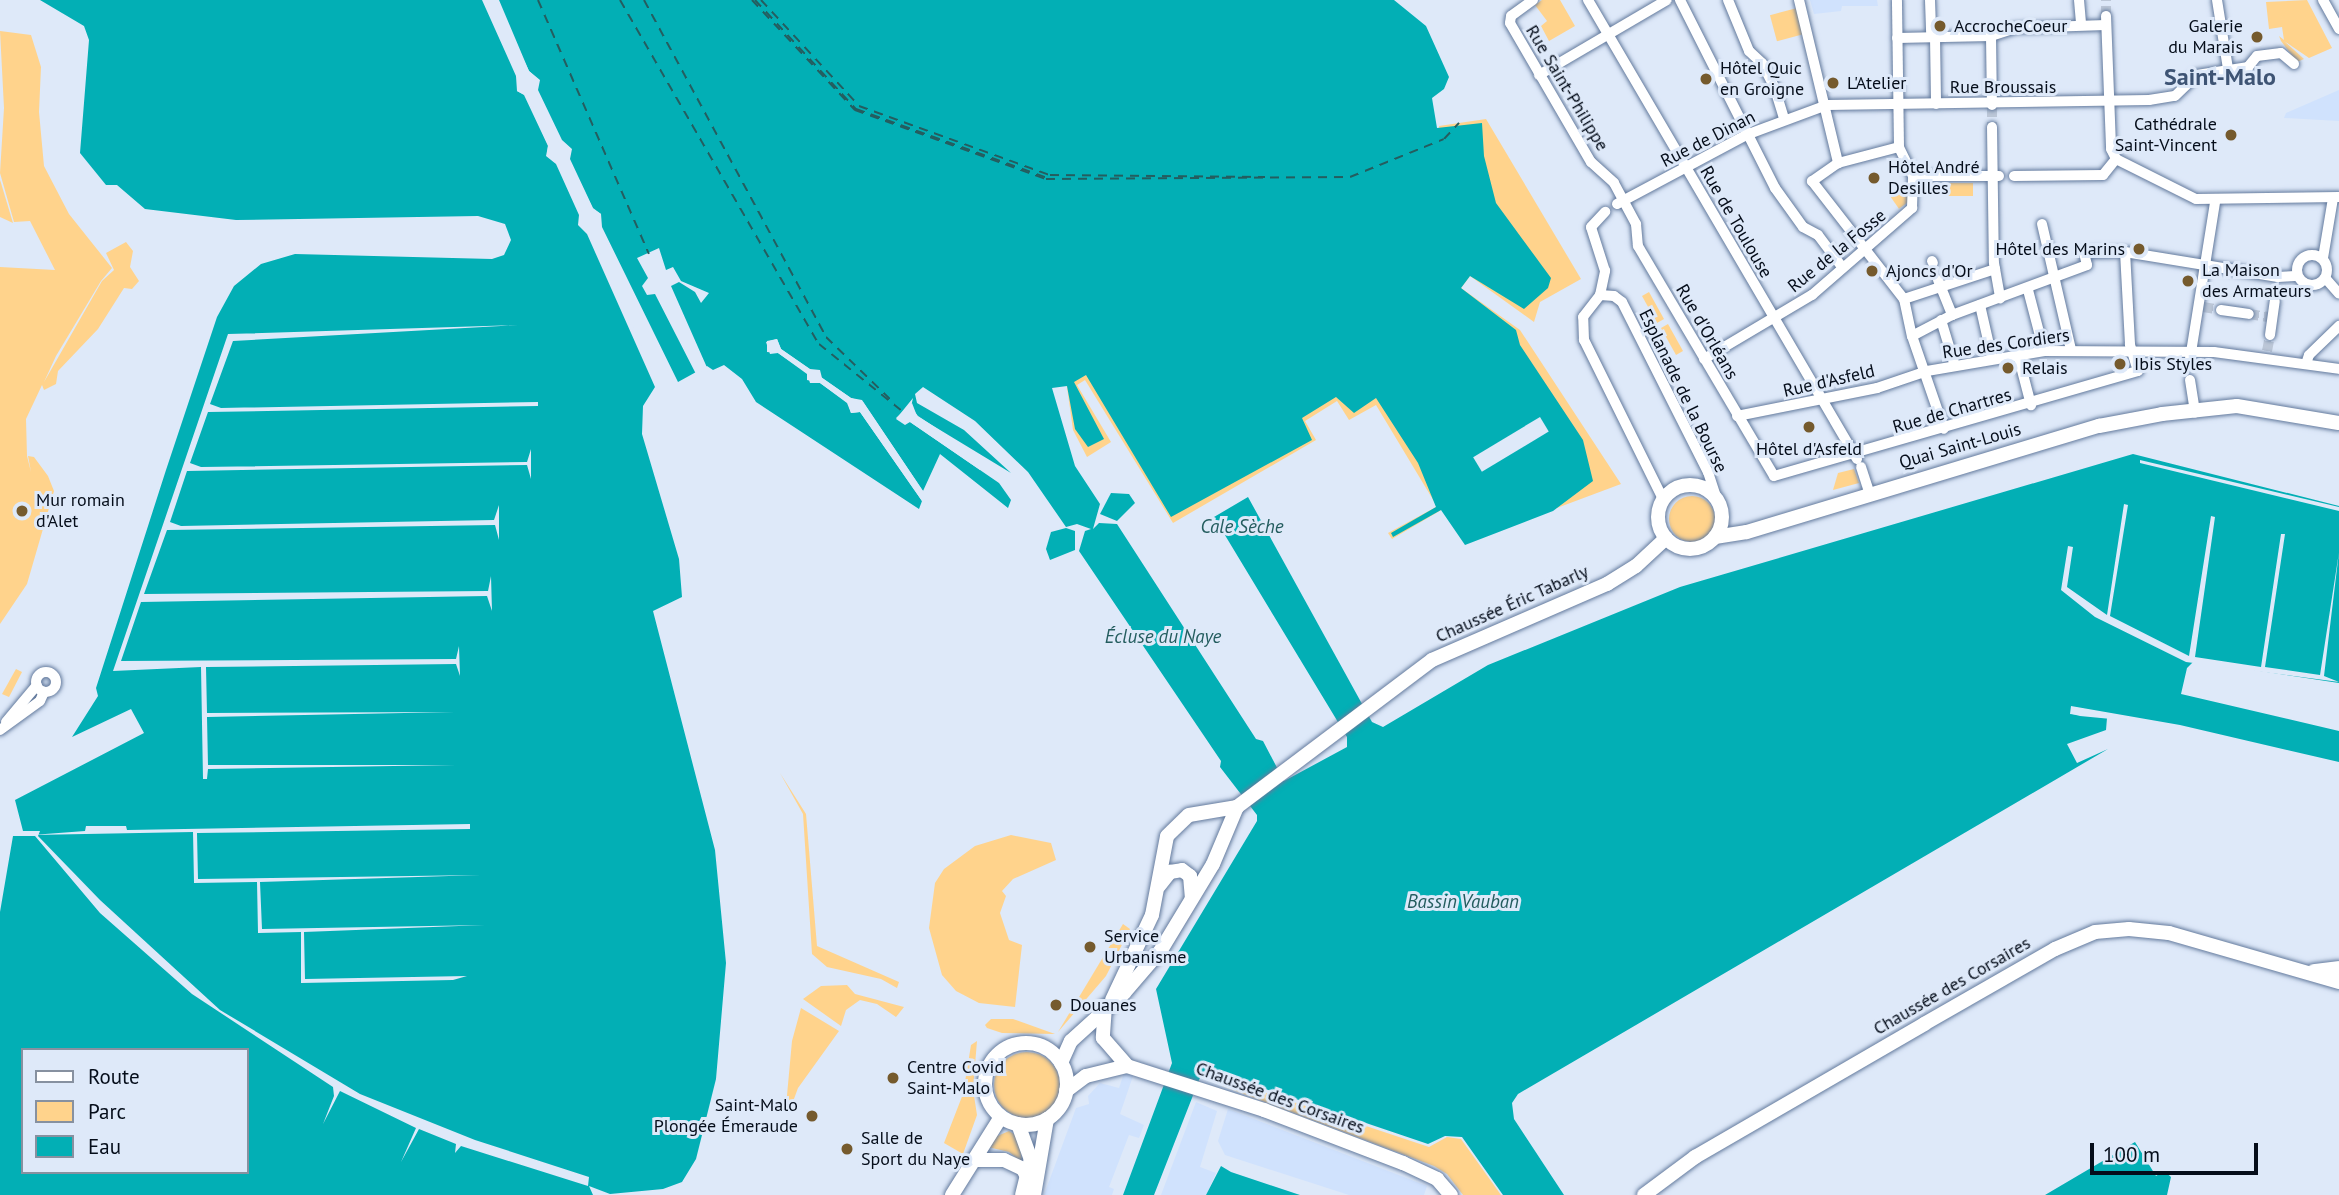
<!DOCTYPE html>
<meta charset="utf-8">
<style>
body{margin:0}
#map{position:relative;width:2339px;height:1195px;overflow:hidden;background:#dee9f9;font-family:"PT Sans",sans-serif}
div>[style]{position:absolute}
.built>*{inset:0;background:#d0e2fd}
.green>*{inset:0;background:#ffd38c;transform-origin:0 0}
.round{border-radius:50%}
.water>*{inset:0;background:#02afb5}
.pier>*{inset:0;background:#dee9f9;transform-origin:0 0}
.ferry>*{height:2px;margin-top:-1px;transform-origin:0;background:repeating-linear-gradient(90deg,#245d5f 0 9px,transparent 0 16px)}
.street-tunnel>*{height:10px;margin-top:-5px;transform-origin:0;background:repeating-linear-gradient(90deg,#bdc8d8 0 10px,transparent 0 15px)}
.roads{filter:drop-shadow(0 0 2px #637a9d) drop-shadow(0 0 2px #637a9d)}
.street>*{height:10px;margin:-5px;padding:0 5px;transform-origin:5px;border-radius:5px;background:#fff}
.street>.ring{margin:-5px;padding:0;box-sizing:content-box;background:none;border:10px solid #fff;border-radius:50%}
.secondary>*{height:14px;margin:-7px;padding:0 7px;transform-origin:7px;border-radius:7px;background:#fff}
.secondary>.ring{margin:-7px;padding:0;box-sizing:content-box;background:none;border:14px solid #fff;border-radius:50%}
.dots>*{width:19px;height:19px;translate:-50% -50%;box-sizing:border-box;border:4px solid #dee9f9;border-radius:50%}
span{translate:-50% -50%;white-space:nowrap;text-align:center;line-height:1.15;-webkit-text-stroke:6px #dee9f9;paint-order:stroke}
.poi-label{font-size:18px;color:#050d1a}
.left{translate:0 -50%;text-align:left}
.right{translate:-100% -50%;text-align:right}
.street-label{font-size:18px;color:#050d1a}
.water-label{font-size:19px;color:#245d5f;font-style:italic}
.district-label{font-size:24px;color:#3e5474;font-weight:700}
.legend{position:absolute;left:21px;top:1048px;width:228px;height:126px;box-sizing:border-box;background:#dee9f9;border:2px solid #8791a0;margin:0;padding:9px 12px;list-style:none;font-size:21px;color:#050d1a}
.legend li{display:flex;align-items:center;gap:14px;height:35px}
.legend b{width:35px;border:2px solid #8791a0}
.scale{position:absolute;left:2090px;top:1143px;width:168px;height:32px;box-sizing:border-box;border:4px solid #050d1a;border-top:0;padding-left:9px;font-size:21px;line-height:24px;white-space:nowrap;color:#050d1a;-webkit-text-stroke:5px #dee9f9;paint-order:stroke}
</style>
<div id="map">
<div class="built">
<div style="clip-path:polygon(1810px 0,1877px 0,1878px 6px,1842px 6px,1841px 11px,1814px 14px)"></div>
<div style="clip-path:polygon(2339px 90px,2339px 121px,2284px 118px,2286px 113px)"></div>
<div style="clip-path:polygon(1124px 1073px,1133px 1076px,1120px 1114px,1144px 1125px,1139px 1138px,1129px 1135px,1109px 1187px,1114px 1189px,1112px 1195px,1044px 1195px,1076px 1108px,1089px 1104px,1088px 1096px,1100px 1083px,1119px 1088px)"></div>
<div style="clip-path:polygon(1196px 1102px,1217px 1111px,1200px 1167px,1216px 1173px,1206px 1195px,1161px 1195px)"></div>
<div style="clip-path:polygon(1228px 1109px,1427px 1186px,1424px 1195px,1349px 1195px,1225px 1155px,1218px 1141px)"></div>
</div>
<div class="green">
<div style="clip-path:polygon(1542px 0,1560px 0,1575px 26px,1549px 41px,1541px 26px,1547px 21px,1535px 5px)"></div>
<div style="clip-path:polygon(2307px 0,2332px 48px,2309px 58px,2284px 41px,2304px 59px,2297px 62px,2281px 41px,2279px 36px,2284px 40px,2282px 27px,2269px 29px,2266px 2px)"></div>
<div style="left:1797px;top:8px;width:27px;height:28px;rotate:75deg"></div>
<div style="clip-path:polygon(0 31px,31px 35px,41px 67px,39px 112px,44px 166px,69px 214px,112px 268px,101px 281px,56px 356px,44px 382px,102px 281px,114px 270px,106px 253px,126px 242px,133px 251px,130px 267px,139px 281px,132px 289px,124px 288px,98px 329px,58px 371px,56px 384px,44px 390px,42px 385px,26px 419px,27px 456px,31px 472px,28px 456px,34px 457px,48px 476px,54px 491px,27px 584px,0 624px,0 267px,55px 270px,30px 221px,14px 222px,0 173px,4px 108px)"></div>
<div style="clip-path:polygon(1486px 119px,1581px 279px,1540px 302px,1534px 322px,1470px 276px,1461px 288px,1520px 330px,1621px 484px,1466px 542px,1443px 509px,1392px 539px,1388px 533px,1436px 507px,1435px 503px,1376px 405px,1349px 420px,1337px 401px,1305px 421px,1316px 440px,1173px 523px,1085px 380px,1077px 385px,1111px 442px,1087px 457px,1073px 430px,1067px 387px,1060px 373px,1454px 286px,1439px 126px)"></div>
<div style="clip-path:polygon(0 180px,1px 183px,13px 223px,0 217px)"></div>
<div style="left:1922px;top:183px;width:51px;height:13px"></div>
<div style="left:1902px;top:187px;width:16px;height:15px;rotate:55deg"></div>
<div style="left:1649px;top:292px;width:31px;height:8px;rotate:61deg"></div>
<div style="left:1668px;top:324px;width:31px;height:8px;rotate:61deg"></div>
<div style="clip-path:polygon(1854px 469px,1859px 483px,1833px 490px,1838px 473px)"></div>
<div class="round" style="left:1669px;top:496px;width:46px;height:46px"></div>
<div style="clip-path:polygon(16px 669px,22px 672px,9px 697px,2px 694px)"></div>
<div style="clip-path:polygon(780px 773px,806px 814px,817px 946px,899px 982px,897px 988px,881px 979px,827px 967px,812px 954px,803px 814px)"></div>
<div style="clip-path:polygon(1011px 835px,1051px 843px,1056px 860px,1013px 879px,1002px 891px,1006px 896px,1000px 913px,1009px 940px,1022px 945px,1015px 1007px,979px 1003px,956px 991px,942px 975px,929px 928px,935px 883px,944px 869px,975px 846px)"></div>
<div style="clip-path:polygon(1123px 924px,1130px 929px,1106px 976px,1058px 1032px)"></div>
<div style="clip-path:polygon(847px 985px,855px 994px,904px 1007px,896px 1017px,877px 1004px,860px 1000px,846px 1010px,841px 1026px,803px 999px,821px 986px)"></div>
<div style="clip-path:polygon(801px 1008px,839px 1031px,798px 1088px,791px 1107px,786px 1106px,792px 1041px)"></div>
<div style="clip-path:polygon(991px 1019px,1013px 1019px,1055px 1034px,1002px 1033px,987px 1028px,985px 1025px)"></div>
<div style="clip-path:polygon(977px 1041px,973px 1089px,977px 1115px,963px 1154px,944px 1143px,963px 1094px,971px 1045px)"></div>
<div class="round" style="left:994px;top:1052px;width:66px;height:66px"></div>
<div style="clip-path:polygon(1225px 1079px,1429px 1147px,1447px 1137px,1461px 1139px,1501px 1195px,1463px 1195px,1447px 1174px,1434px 1166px,1222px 1086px)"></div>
<div style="clip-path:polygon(1009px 1131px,1017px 1136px,1023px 1163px,1009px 1152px,988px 1147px,995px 1137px)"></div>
</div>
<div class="water">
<div style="clip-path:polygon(evenodd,40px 0,482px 0,516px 76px,517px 91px,524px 95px,548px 146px,546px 156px,556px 164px,579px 215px,578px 225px,587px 234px,655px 387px,643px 406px,642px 434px,679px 559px,682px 597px,653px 611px,715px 850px,726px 963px,716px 1079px,696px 1159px,682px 1182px,663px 1189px,610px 1194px,589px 1186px,593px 1195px,0 1195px,0 912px,13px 836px,35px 836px,100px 913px,192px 994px,333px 1087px,334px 1096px,323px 1124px,340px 1091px,416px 1128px,401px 1162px,419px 1129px,456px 1144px,455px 1153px,461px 1146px,588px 1186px,589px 1177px,475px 1140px,360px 1094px,220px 1010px,100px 900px,38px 836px,40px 831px,23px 831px,15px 800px,144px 733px,131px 709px,72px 737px,98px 696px,96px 688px,166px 470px,217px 317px,234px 286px,261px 264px,295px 254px,492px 259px,504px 255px,511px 240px,505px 224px,478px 216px,236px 220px,145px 209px,117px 185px,106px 185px,80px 153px,89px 40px,84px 26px,40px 0,23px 1050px,247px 1050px,247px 1172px,23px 1172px,23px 1050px)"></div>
<div style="clip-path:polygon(499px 0,1394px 0,1426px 26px,1449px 77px,1444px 89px,1432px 98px,1437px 128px,1482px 123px,1484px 156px,1496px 203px,1551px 278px,1548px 288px,1524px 309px,1470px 276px,1461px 288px,1516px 330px,1520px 345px,1583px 440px,1593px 481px,1553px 511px,1465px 545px,1441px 510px,1393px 537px,1391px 533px,1436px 507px,1418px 463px,1376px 398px,1354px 413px,1336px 397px,1302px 418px,1312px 440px,1171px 517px,1086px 375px,1074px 382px,1104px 439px,1088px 447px,1075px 429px,1067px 386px,1052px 388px,1075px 466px,1100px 504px,1093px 529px,1099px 523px,1117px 524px,1256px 739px,1263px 741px,1284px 781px,1347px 747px,1347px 737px,1214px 517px,1248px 497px,1372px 722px,1383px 727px,1488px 665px,1680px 587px,2133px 454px,2339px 506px,2339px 683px,2194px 661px,2187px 668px,2181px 694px,2339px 731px,2339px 762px,2180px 725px,2071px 706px,2070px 714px,2107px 718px,2106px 730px,2067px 744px,2077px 763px,2108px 749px,1518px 1094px,1512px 1103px,1514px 1119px,1564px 1195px,1503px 1195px,1462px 1137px,1445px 1136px,1428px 1144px,1224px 1075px,1216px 1080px,1201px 1075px,1154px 1195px,1123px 1195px,1172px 1063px,1156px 989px,1257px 821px,1257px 815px,1220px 767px,1221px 761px,1079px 551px,1085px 531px,1091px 529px,1077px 524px,1066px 527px,1028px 472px,975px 421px,923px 387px,915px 394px,917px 403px,964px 430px,1011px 473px,917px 416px,912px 403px,896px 418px,910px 422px,999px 483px,1011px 500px,1008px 508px,940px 454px,923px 491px,863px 402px,851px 398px,781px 349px,777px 339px,766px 342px,770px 354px,778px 353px,807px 374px,807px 380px,820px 383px,848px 403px,851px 413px,860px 412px,922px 501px,919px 509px,756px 402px,742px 379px,724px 365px,713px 370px,707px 366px,678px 382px,602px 227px,601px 214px,593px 208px,570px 159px,572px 149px,562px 140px,538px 90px,540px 80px,529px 71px)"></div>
<div style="clip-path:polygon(1111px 493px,1129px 494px,1135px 503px,1117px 521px,1100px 514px)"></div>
<div style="clip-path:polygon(1066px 528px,1075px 531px,1075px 550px,1050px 560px,1046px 549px,1051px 532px)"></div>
<div style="clip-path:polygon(2135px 1142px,2156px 1176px,2164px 1171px,2171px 1177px,2167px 1195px,2045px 1195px)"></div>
<div style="clip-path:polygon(1221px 1166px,1231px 1172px,1300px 1195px,1206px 1195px)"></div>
</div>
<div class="pier">
<div style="clip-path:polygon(483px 0,519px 75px,519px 89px,527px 93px,551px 144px,550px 155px,559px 163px,583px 214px,582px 225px,591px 233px,656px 379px,588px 234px,579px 225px,580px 215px,557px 164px,547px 156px,548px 145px,525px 95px,517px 91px,517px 76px)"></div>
<div style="clip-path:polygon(495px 0,529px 71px,539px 80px,537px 90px,561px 140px,571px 149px,569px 159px,593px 209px,601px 214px,601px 228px,671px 379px,599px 229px,599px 216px,590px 210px,567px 160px,568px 150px,559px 142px,535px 92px,537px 80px,526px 72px)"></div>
<div style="clip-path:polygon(659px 248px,666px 270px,673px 267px,681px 281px,709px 293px,701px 303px,695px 292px,679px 282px,671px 286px,709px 372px,703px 369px,697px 376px,655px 294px,647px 295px,642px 286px,648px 278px,637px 258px)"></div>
<div style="clip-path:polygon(518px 325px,233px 341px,210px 404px,221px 408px,538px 402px,538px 406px,208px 412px,190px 463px,201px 467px,527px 462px,531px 449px,531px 479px,527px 465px,187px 471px,170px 522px,181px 526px,494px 520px,499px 505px,499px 540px,495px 525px,167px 530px,144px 594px,488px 591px,491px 576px,492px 611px,487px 596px,141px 602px,121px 661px,456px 659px,459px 646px,460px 676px,456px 664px,206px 667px,207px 713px,455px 712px,207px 717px,208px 765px,456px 765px,208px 769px,207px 779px,203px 779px,201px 667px,113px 671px,228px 334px)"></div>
<div style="clip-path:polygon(777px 339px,781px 349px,810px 369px,820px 370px,822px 378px,851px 398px,862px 400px,923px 491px,922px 501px,860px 412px,851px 413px,847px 403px,820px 383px,810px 383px,807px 373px,778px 353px,767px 352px,767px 341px)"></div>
<div style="clip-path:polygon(913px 398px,911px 407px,918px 416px,986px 461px,915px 419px,908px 409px,901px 418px,912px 419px,982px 467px,980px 470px,910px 422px,905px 425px,896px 419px)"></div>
<div style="left:1540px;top:417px;width:17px;height:78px;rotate:59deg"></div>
<div style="clip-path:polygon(2140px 460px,2339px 507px,2339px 511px,2140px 463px)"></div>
<div style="clip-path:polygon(2124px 504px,2128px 505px,2110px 616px,2189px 656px,2211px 516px,2215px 517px,2195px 657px,2261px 667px,2281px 534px,2285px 534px,2265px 667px,2320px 675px,2339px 552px,2324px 676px,2339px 682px,2186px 662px,2095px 617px,2061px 590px,2068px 546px,2073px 547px,2067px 587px,2107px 615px)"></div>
<div style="clip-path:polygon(2073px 707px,2174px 725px,2080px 716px,2072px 714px)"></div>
<div style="clip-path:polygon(470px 824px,470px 829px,197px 833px,198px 879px,481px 875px,260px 882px,262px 929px,485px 925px,304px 932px,305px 979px,467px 976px,453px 980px,301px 983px,301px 932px,258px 933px,257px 882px,194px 883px,193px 832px,32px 835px,85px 831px,86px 826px,126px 826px,127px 830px)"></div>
</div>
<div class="ferry">
<div style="left:538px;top:0;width:277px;rotate:66.4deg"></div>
<div style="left:620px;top:0;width:397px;rotate:60deg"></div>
<div style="left:819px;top:344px;width:107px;rotate:38.9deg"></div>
<div style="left:644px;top:0;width:383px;rotate:61.6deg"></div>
<div style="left:826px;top:337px;width:95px;rotate:44.1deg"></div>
<div style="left:752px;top:0;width:151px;rotate:46.9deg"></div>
<div style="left:855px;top:110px;width:203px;rotate:19.9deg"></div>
<div style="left:1046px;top:179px;width:304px;rotate:-0.4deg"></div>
<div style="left:1350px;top:177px;width:101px;rotate:-22deg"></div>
<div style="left:1444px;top:139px;width:22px;rotate:-47deg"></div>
<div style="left:755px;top:0;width:149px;rotate:47.2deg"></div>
<div style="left:856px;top:109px;width:204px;rotate:19.8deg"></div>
<div style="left:761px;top:0;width:144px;rotate:47.2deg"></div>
<div style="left:859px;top:106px;width:203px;rotate:19.9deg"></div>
<div style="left:1050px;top:175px;width:215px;rotate:0.5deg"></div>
</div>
<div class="street-tunnel">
<div style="left:2106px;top:16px;width:16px;rotate:-90deg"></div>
<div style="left:1992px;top:107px;width:20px;rotate:90deg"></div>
<div style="left:2275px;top:301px;width:17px;rotate:-80deg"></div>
<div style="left:2203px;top:307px;width:18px;rotate:9deg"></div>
<div style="left:2249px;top:314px;width:19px;rotate:9deg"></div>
<div style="left:2267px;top:351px;width:16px;rotate:-79deg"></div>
</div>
<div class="roads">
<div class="street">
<div style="left:1533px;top:0;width:27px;rotate:144deg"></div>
<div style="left:1511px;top:16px;width:7px;rotate:98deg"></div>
<div style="left:1510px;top:23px;width:161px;rotate:59.8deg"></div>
<div style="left:1591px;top:162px;width:31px;rotate:42deg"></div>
<div style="left:1614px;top:183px;width:47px;rotate:61.8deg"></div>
<div style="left:1636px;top:224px;width:22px;rotate:85deg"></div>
<div style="left:1638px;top:246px;width:267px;rotate:59.4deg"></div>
<div style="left:1774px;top:476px;width:379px;rotate:-16.1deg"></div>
<div style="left:2138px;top:371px;width:28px;rotate:-107deg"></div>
<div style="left:2130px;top:344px;width:92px;rotate:-93.1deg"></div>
<div style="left:1588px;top:0;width:532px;rotate:59.63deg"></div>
<div style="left:1680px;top:0;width:211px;rotate:63.2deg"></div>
<div style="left:1775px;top:188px;width:48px;rotate:54.3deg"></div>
<div style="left:1803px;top:227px;width:17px;rotate:28deg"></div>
<div style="left:1818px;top:235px;width:40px;rotate:53deg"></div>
<div style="left:1728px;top:0;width:55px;rotate:67.6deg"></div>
<div style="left:1749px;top:51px;width:18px;rotate:43deg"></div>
<div style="left:1762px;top:63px;width:29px;rotate:63deg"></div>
<div style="left:1775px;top:89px;width:31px;rotate:73deg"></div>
<div style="left:1799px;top:0;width:168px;rotate:76.5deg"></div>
<div style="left:1930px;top:0;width:37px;rotate:88deg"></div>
<div style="left:2079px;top:0;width:25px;rotate:85deg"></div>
<div style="left:2217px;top:0;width:70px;rotate:80.9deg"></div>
<div style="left:2323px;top:0;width:33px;rotate:61deg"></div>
<div style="left:2106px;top:16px;width:133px;rotate:87.8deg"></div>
<div style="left:2111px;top:149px;width:11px;rotate:63deg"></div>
<div style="left:2116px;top:159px;width:89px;rotate:26.6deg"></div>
<div style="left:2196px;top:199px;width:143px;rotate:-0.8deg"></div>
<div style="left:1991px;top:36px;width:69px;rotate:89.2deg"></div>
<div style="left:1935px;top:37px;width:67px;rotate:89.1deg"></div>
<div style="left:1897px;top:38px;width:94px;rotate:-1.2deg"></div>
<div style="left:1991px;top:36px;width:26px;rotate:-18deg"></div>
<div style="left:2016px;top:28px;width:90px;rotate:-1.9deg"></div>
<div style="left:1539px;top:75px;width:148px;rotate:-30.4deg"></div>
<div style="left:1992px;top:127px;width:136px;rotate:89.2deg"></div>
<div style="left:1994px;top:263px;width:36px;rotate:80deg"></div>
<div style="left:1899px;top:147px;width:63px;rotate:165.3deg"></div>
<div style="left:1838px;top:163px;width:32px;rotate:145deg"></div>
<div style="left:1812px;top:181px;width:150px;rotate:52.1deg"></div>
<div style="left:1904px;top:299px;width:38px;rotate:78deg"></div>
<div style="left:1912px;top:336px;width:98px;rotate:71deg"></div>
<div style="left:1913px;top:176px;width:86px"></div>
<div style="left:2014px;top:176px;width:89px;rotate:-0.6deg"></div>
<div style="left:2103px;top:175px;width:21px;rotate:-51deg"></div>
<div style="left:1617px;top:204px;width:146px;rotate:-28.1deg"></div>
<div style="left:1746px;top:135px;width:86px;rotate:-20.3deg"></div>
<div style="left:1827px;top:105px;width:322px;rotate:-0.9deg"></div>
<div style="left:2149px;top:100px;width:26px;rotate:-9deg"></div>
<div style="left:2175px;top:96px;width:30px;rotate:-44deg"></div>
<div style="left:2197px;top:75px;width:52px;rotate:-8.9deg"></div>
<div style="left:2248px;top:67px;width:14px;rotate:-51deg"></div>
<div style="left:2257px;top:56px;width:24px;rotate:-7deg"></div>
<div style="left:2281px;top:53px;width:17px;rotate:40deg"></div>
<div style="left:2042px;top:224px;width:129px;rotate:77deg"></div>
<div class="ring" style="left:2297px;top:255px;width:20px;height:20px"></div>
<div style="left:2323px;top:258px;width:61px;rotate:-80.5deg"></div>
<div style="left:1932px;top:261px;width:2px;rotate:63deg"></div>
<div style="left:1938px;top:280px;width:38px;rotate:68deg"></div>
<div style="left:2327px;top:280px;width:18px;rotate:49deg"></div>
<div style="left:2028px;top:290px;width:63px;rotate:75.3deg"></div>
<div style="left:1600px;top:295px;width:25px;rotate:-78deg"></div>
<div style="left:1605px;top:271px;width:46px;rotate:-107.7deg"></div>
<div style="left:1591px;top:227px;width:21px;rotate:-47deg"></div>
<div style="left:1904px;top:299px;width:96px;rotate:-18.2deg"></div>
<div style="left:1980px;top:305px;width:54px;rotate:77.2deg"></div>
<div style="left:2221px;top:310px;width:28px;rotate:8deg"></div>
<div style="left:1941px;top:320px;width:48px;rotate:73.1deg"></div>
<div style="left:2270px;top:335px;width:34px;rotate:-82deg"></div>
<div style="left:1912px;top:336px;width:45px;rotate:-27.7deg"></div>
<div style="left:1952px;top:315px;width:144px;rotate:-20.3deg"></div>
<div style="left:2087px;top:265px;width:12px;rotate:-104deg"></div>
<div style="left:2084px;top:253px;width:41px;rotate:-1.4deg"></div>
<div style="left:2125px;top:252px;width:155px;rotate:9.3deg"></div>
<div style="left:2278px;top:277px;width:17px;rotate:-3deg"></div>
<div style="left:2018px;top:355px;width:52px;rotate:75.4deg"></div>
<div style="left:1704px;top:359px;width:126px;rotate:-30.7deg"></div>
<div style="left:1812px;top:295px;width:133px;rotate:-41deg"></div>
<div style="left:1912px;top:208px;width:32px;rotate:-88deg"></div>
<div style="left:1913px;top:176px;width:32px;rotate:-116deg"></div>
<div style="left:1899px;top:147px;width:147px;rotate:-90.8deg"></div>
<div style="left:2306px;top:364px;width:9px;rotate:-72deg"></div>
<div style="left:2309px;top:355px;width:42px;rotate:-44deg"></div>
<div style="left:2189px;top:365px;width:165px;rotate:-80.9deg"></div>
<div style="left:2190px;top:380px;width:33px;rotate:81deg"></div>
<div style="left:1737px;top:416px;width:143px;rotate:-11.3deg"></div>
<div style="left:1877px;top:388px;width:53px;rotate:-18.8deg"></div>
<div style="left:1927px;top:371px;width:119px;rotate:-9.7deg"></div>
<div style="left:2044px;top:351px;width:170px;rotate:0.3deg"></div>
<div style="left:2214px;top:352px;width:126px;rotate:7.7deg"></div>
<div style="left:1861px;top:467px;width:28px;rotate:72deg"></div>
<div style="left:1663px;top:499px;width:178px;rotate:-116.4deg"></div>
<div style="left:1584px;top:340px;width:23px;rotate:-92deg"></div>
<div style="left:1583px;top:317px;width:28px;rotate:-52deg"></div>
<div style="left:1600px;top:295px;width:14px;rotate:4deg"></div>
<div style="left:1614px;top:296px;width:10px;rotate:37deg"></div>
<div style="left:1622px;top:302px;width:191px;rotate:63.2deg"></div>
<div style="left:1708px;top:472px;width:26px;rotate:72deg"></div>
<div class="ring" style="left:36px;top:672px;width:10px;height:10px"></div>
<div style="left:6px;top:722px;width:48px;rotate:-50deg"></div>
<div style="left:0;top:730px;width:49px;rotate:-35.9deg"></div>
<div style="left:40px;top:701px;width:10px;rotate:-66deg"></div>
</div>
<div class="secondary">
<div class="ring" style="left:1658px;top:485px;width:50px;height:50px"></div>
<div style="left:1715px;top:537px;width:32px;rotate:-9deg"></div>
<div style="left:1747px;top:532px;width:368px;rotate:-16.8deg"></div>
<div style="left:2099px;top:426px;width:64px;rotate:-10.8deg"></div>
<div style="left:2162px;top:414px;width:75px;rotate:-6.1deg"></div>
<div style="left:2237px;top:406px;width:103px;rotate:9.5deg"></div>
<div style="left:1159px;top:886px;width:18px;rotate:-52deg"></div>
<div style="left:1170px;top:872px;width:12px;rotate:-9deg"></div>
<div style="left:1182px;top:870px;width:10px;rotate:37deg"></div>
<div style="left:1190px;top:876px;width:22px;rotate:85deg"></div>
<div style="left:2314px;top:971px;width:25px;rotate:-7deg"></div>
<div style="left:1112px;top:1000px;width:94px;rotate:-64.8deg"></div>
<div style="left:1152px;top:915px;width:80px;rotate:-79.2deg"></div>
<div style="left:1167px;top:836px;width:30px;rotate:-44deg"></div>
<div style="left:1189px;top:815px;width:49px;rotate:-9.5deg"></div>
<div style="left:1105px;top:1006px;width:32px;rotate:94deg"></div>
<div style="left:1103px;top:1038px;width:37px;rotate:49deg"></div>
<div class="ring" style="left:985px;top:1043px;width:68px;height:68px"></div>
<div style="left:1061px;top:1063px;width:24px;rotate:-66deg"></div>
<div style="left:1071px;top:1041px;width:72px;rotate:-42.2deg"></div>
<div style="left:1124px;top:993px;width:57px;rotate:-49.3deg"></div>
<div style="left:1161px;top:950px;width:100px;rotate:-58.8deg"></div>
<div style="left:1213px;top:864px;width:62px;rotate:-67.2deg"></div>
<div style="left:1237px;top:807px;width:244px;rotate:-37deg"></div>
<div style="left:1432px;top:660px;width:191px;rotate:-23.5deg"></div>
<div style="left:1607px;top:584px;width:34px;rotate:-32deg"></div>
<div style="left:1636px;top:566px;width:41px;rotate:-43deg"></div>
<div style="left:1066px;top:1091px;width:25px;rotate:-37deg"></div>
<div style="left:1086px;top:1076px;width:42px;rotate:-13.7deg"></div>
<div style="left:1127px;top:1066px;width:144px;rotate:17.8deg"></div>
<div style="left:1264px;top:1110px;width:149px;rotate:20.9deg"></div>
<div style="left:1403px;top:1163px;width:38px;rotate:25deg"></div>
<div style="left:1437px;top:1179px;width:21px;rotate:49deg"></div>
<div style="left:1018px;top:1124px;width:37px;rotate:70deg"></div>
<div style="left:1031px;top:1159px;width:37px;rotate:104deg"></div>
<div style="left:973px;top:1160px;width:31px"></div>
<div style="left:1004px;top:1160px;width:21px;rotate:25deg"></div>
<div style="left:1023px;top:1169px;width:9px;rotate:63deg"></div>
<div style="left:952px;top:1195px;width:92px;rotate:-57.9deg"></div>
<div style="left:1034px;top:1195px;width:77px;rotate:-80.3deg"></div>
<div style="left:1644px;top:1195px;width:64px;rotate:-36.7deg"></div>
<div style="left:1695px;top:1157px;width:265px;rotate:-30.1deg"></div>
<div style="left:1924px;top:1024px;width:151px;rotate:-29.8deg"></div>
<div style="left:2055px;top:949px;width:43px;rotate:-23deg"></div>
<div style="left:2095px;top:932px;width:34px;rotate:-5deg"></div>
<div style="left:2129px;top:929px;width:40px;rotate:5.7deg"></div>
<div style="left:2169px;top:933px;width:177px;rotate:16.1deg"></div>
</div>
</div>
<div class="dots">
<div style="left:1940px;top:26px;background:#755a2d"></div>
<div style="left:2257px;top:37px;background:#755a2d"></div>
<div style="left:1706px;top:79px;background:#755a2d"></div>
<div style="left:1833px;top:83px;background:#755a2d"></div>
<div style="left:2231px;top:135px;background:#755a2d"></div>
<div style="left:1874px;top:178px;background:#755a2d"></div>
<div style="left:2139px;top:249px;background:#755a2d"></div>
<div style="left:1872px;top:271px;background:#755a2d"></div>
<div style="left:2188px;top:281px;background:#755a2d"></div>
<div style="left:2120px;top:364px;background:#755a2d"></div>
<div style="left:2008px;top:368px;background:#755a2d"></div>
<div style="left:1809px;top:427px;background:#755a2d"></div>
<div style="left:22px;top:511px;background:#755a2d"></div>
<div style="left:1090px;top:947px;background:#755a2d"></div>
<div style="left:1056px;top:1005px;background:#755a2d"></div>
<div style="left:893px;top:1078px;background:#755a2d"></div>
<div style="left:812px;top:1116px;background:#755a2d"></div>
<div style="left:847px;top:1149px;background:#755a2d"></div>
</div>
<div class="poi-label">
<span class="left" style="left:1954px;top:26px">AccrocheCoeur</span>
<span class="right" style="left:2243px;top:37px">Galerie<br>du Marais</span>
<span class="left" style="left:1720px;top:79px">Hôtel Quic<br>en Groigne</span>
<span class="left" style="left:1847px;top:83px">L'Atelier</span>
<span class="right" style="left:2217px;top:135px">Cathédrale<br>Saint-Vincent</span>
<span class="left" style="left:1888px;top:178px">Hôtel André<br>Desilles</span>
<span class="right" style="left:2125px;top:249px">Hôtel des Marins</span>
<span class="left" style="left:1886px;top:271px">Ajoncs d'Or</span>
<span class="left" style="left:2202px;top:281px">La Maison<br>des Armateurs</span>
<span class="left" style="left:2134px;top:364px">Ibis Styles</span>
<span class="left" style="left:2022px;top:368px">Relais</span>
<span style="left:1809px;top:449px">Hôtel d'Asfeld</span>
<span class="left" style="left:36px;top:511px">Mur romain<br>d'Alet</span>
<span class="left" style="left:1104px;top:947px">Service<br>Urbanisme</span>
<span class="left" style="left:1070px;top:1005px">Douanes</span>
<span class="left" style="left:907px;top:1078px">Centre Covid<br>Saint-Malo</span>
<span class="right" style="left:798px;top:1116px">Saint-Malo<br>Plongée Émeraude</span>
<span class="left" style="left:861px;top:1149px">Salle de<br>Sport du Naye</span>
</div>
<div class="street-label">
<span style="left:2003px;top:87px">Rue Broussais</span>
<span style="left:1567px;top:88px;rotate:59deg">Rue Saint-Philippe</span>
<span style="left:1708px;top:139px;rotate:-27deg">Rue de Dinan</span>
<span style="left:1736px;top:222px;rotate:60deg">Rue de Toulouse</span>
<span style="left:1837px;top:251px;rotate:-39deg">Rue de la Fosse</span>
<span style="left:1707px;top:332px;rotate:60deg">Rue d'Orléans</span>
<span style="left:2006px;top:344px;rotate:-8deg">Rue des Cordiers</span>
<span style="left:1829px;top:381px;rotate:-13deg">Rue d'Asfeld</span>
<span style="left:1683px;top:391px;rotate:64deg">Esplanade de la Bourse</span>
<span style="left:1952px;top:411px;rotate:-16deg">Rue de Chartres</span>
<span style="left:1960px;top:446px;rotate:-16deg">Quai Saint-Louis</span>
<span style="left:1512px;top:604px;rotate:-24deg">Chaussée Éric Tabarly</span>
<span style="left:1952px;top:986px;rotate:-30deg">Chaussée des Corsaires</span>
<span style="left:1280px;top:1098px;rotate:20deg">Chaussée des Corsaires</span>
</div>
<div class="water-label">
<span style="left:1242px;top:527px">Cale Sèche</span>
<span style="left:1163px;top:637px">Écluse du Naye</span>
<span style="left:1463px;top:902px">Bassin Vauban</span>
</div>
<div class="district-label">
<span style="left:2220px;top:77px">Saint-Malo</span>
</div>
<ul class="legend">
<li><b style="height:9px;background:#fff"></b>Route</li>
<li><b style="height:19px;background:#ffd38c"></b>Parc</li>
<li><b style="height:19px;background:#02afb5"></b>Eau</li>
</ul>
<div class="scale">100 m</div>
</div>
